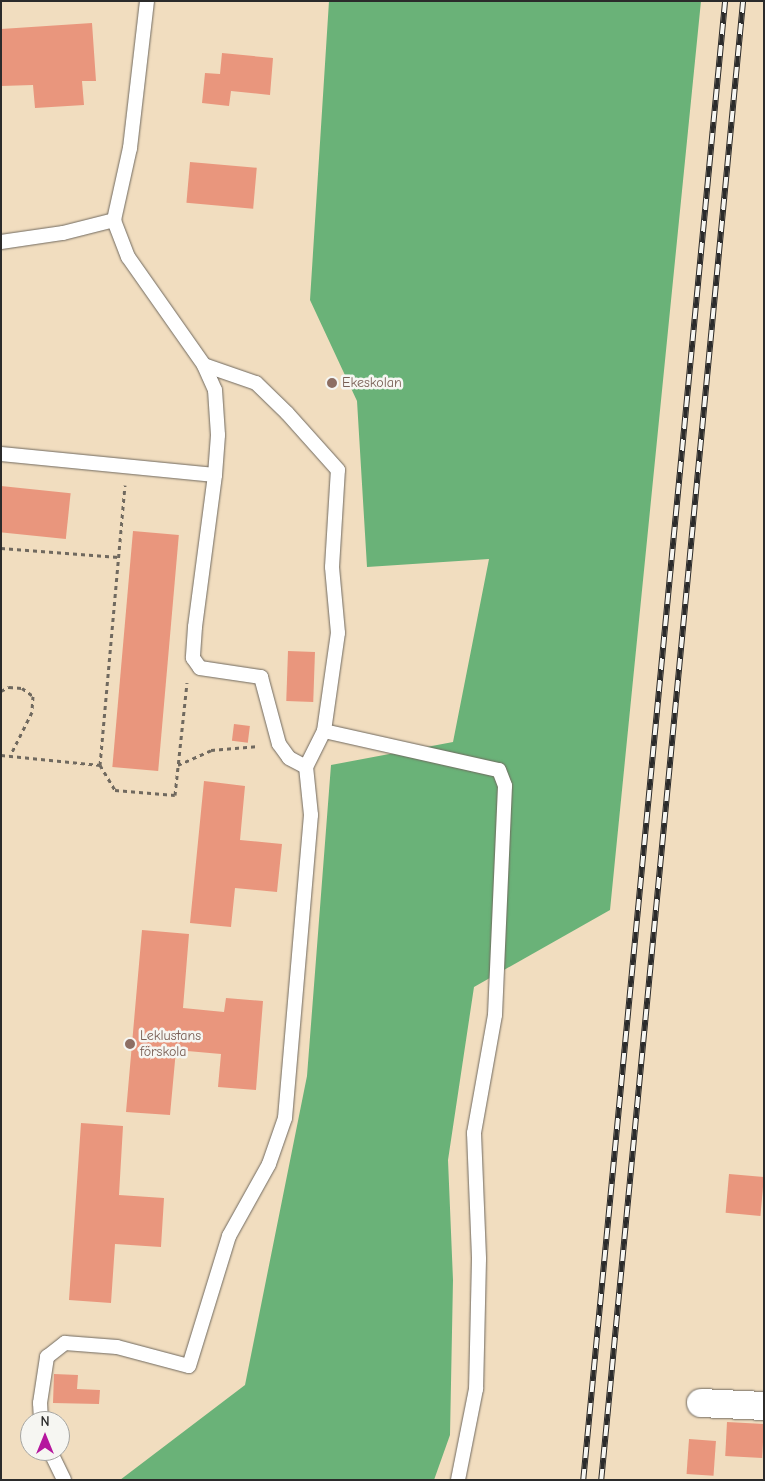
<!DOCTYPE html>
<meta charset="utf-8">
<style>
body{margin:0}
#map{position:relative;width:765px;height:1481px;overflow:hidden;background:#f1ddbf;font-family:"Comic Neue",sans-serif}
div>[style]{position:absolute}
.forest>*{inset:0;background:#6ab278}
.building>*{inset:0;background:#e9967d;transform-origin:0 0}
.path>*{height:3px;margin-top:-1.5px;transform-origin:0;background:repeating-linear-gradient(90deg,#70695f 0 4px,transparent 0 8px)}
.roads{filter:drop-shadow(0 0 1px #70695f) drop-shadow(0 0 1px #70695f)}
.lane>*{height:14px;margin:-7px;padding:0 7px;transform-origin:7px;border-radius:7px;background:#fff}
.street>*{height:28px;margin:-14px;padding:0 14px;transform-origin:14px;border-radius:14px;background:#fff}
.rail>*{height:5.5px;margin-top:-2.75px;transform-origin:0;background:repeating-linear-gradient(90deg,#f6f6f2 0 11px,#2b2b2b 0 22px);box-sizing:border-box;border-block:1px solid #2b2b2b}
.dots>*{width:14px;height:14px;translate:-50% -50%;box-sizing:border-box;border:2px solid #f6f6f2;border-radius:50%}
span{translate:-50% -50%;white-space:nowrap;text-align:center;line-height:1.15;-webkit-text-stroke:5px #f6f6f2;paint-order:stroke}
.education-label{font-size:14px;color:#785e54}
.left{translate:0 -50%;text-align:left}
.frame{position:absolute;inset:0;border:2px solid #2b2b2b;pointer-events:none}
.north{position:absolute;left:20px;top:1411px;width:50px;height:50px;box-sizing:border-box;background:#f6f6f2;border:1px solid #a5a5a2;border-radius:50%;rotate:0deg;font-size:14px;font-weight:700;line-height:20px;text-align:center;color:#2b2b2b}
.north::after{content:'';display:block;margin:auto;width:18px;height:22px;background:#b5179e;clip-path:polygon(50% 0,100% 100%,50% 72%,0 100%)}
</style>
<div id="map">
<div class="forest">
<div style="clip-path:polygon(329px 1px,701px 1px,610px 910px,474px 987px,448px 1160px,453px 1280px,450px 1435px,434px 1480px,120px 1480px,245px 1385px,307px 1076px,331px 765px,453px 742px,489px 559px,367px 567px,357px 401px,310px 300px)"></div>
</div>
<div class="building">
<div style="clip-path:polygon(92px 23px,96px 81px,82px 81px,84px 105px,35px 108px,33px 85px,1px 86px,1px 29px)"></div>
<div style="clip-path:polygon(222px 53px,273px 58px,270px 95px,231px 91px,229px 106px,202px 103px,205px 73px,220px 74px)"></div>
<div style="left:190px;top:162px;width:67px;height:41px;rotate:5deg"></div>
<div style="left:1px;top:486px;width:70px;height:46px;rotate:6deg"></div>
<div style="left:133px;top:531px;width:46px;height:237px;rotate:5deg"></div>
<div style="left:288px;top:651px;width:27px;height:50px;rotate:2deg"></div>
<div style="left:234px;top:724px;width:16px;height:17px;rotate:7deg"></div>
<div style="clip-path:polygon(204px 781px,245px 786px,240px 840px,282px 844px,277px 892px,235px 888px,231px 927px,190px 923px)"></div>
<div style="clip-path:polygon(142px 930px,189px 934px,183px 1008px,224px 1012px,226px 998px,263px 1001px,256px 1090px,218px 1087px,221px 1054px,176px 1050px,170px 1115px,126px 1112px)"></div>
<div style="clip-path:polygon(81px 1123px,123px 1126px,119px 1195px,164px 1198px,161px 1247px,115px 1244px,111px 1303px,69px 1300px)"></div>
<div style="left:729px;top:1174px;width:35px;height:39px;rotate:5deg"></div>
<div style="clip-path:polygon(54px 1374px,78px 1375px,77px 1389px,100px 1390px,99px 1404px,53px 1403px)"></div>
<div style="left:727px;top:1422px;width:37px;height:34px;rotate:3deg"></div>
<div style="left:689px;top:1439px;width:27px;height:35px;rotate:4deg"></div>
</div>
<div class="path">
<div style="left:1px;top:548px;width:118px;rotate:4.4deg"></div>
<div style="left:1px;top:691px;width:9px;rotate:-27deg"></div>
<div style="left:9px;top:687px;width:13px;rotate:4deg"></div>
<div style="left:22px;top:688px;width:14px;rotate:36deg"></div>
<div style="left:33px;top:696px;width:16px;rotate:94deg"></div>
<div style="left:32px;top:712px;width:49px;rotate:116.6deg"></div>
<div style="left:1px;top:755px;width:100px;rotate:5.8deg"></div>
<div style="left:100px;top:765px;width:29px;rotate:59deg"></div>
<div style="left:115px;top:790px;width:60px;rotate:4.8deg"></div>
<div style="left:175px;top:795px;width:113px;rotate:-83.9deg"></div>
<div style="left:100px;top:765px;width:281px;rotate:-84.9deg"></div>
<div style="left:178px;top:765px;width:36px;rotate:-24deg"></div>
<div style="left:211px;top:750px;width:47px;rotate:-4.9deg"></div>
</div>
<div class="roads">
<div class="lane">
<div style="left:1px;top:242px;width:63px;rotate:-8.3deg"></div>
<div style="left:63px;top:233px;width:53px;rotate:-14.3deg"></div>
<div style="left:1px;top:454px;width:215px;rotate:5.6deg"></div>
<div style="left:215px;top:475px;width:40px;rotate:-85.7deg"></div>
<div style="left:218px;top:435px;width:45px;rotate:-93.8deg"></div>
<div style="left:215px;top:390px;width:27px;rotate:-114deg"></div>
<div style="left:204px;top:365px;width:132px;rotate:-125.1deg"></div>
<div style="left:128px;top:257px;width:40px;rotate:-111deg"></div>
<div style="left:114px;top:220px;width:74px;rotate:-77.5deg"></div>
<div style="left:130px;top:148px;width:148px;rotate:-83.4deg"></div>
<div style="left:215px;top:475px;width:153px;rotate:97.5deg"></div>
<div style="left:195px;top:627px;width:31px;rotate:94deg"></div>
<div style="left:193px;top:658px;width:12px;rotate:55deg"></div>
<div style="left:200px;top:668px;width:62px;rotate:8.4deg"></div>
<div style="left:261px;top:677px;width:69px;rotate:75deg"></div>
<div style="left:279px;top:744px;width:17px;rotate:54deg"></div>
<div style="left:289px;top:758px;width:19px;rotate:28deg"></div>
<div style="left:324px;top:731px;width:179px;rotate:12.6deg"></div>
<div style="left:499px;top:770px;width:17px;rotate:69deg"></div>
<div style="left:505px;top:786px;width:229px;rotate:92.5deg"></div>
<div style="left:495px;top:1015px;width:120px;rotate:100.1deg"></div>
<div style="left:474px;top:1133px;width:126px;rotate:87.7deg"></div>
<div style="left:479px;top:1259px;width:130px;rotate:91.3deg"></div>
<div style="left:476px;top:1389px;width:93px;rotate:101.2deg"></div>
<div style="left:41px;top:1421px;width:18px;rotate:-93deg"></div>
<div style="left:40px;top:1403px;width:47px;rotate:-81.3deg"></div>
<div style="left:47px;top:1357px;width:23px;rotate:-38deg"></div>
<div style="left:65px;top:1343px;width:52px;rotate:4.4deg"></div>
<div style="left:117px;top:1347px;width:74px;rotate:14.8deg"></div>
<div style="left:189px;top:1366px;width:136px;rotate:-72.9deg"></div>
<div style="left:229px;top:1236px;width:82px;rotate:-60.9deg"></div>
<div style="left:269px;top:1164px;width:49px;rotate:-70.8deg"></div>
<div style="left:285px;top:1118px;width:304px;rotate:-85.1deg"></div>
<div style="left:311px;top:815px;width:48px;rotate:-95.9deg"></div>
<div style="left:306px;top:767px;width:40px;rotate:-63.4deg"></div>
<div style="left:324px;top:731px;width:99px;rotate:-81.9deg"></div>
<div style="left:338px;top:633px;width:66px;rotate:-95.2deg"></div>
<div style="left:332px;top:567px;width:97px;rotate:-86.5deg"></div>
<div style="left:338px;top:470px;width:76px;rotate:-131.8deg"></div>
<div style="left:287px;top:413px;width:43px;rotate:-135.9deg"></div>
<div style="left:256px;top:383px;width:55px;rotate:-160.9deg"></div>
<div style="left:50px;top:1451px;width:32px;rotate:64deg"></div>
</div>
<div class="street">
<div style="left:701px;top:1403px;width:63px;rotate:2.7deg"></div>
</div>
</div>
<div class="rail">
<div style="left:583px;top:1480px;width:1486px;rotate:-84.52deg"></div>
<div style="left:601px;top:1480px;width:1486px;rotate:-84.52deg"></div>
</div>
<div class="dots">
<div style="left:332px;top:383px;background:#8d6e63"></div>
<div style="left:130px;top:1044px;background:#8d6e63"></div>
</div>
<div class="education-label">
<span class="left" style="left:342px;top:383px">Ekeskolan</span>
<span class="left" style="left:140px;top:1044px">Leklustans<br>förskola</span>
</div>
<div class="frame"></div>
<div class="north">N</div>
</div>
